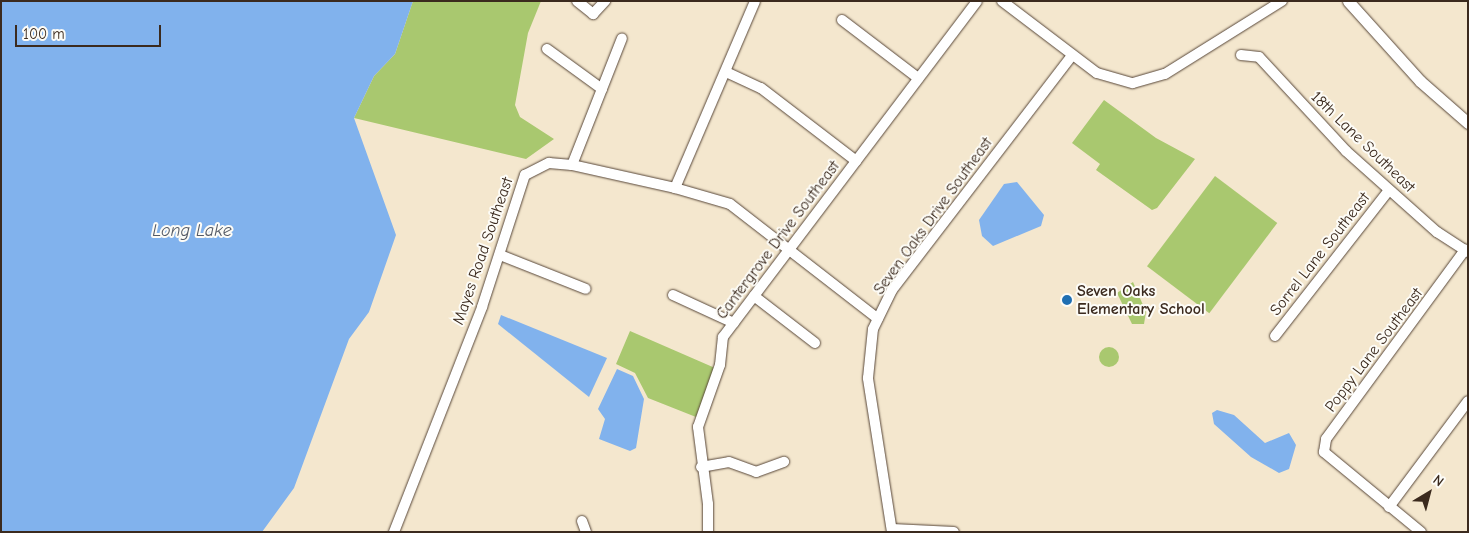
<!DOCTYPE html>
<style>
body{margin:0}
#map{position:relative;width:1469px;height:533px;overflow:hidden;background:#f4e7ce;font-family:"Comic Neue",sans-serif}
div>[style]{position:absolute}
.green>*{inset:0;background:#a9c86f;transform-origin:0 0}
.round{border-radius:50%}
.water>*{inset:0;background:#81b2ed}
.roads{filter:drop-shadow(0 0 1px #574638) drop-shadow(0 0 1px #574638)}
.minor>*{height:10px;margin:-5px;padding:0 5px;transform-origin:5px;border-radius:5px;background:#fff}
.tertiary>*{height:11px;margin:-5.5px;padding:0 5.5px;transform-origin:5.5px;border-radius:5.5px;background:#fff}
.dots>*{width:14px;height:14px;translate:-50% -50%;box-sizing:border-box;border:2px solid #fdfcf7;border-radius:50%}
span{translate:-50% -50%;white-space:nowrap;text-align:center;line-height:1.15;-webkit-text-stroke:4px #fdfcf7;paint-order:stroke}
.street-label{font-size:16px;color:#3b2a1e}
.poi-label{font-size:16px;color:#3b2a1e;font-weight:700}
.left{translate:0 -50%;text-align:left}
.water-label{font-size:18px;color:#545a66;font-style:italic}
.frame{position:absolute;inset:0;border:2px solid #3b2a1e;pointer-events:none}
.north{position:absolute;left:1404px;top:468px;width:50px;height:50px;-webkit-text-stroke:4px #fdfcf7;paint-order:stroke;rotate:37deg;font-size:14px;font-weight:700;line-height:20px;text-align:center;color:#3b2a1e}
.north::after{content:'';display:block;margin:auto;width:18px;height:22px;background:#3b2a1e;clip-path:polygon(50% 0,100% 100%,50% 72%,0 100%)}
.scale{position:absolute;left:15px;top:25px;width:146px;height:22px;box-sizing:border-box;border:2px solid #3b2a1e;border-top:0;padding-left:6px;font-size:15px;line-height:18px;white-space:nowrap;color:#3b2a1e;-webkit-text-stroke:4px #fdfcf7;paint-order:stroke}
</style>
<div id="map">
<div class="green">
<div style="clip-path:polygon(413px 1px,541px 1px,528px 33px,515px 105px,520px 117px,554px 139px,526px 159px,354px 118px,374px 76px,395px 54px)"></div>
<div style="clip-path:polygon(1104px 100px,1156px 138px,1195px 159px,1157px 208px,1152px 210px,1096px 170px,1100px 164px,1072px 143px)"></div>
<div style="left:1215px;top:176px;width:78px;height:113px;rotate:37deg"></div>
<div style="clip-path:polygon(1133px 282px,1146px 312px,1144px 324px,1132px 324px,1117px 293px)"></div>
<div style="clip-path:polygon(630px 331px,715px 368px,696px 417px,648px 398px,635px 373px,616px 364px)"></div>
<div class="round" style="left:1099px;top:347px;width:20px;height:20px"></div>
</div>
<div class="water">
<div style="clip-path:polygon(1px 1px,413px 1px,395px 54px,374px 76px,354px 118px,396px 235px,369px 312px,349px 339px,294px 488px,262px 532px,1px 532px)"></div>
<div style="clip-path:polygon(1017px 182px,1044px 215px,1041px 226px,993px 246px,982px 236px,979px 220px,1004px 184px)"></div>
<div style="clip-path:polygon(501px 315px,607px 358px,589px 397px,498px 324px)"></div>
<div style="clip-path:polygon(617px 369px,633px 376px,644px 399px,636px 448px,630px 451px,599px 439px,605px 419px,598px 409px)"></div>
<div style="clip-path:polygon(1217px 410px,1234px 415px,1265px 443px,1289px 433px,1296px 445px,1289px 469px,1279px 473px,1251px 457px,1214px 424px,1212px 413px)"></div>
</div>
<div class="roads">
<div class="minor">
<div style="left:577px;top:1px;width:21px;rotate:39deg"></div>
<div style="left:593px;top:14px;width:18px;rotate:-47deg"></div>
<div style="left:1002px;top:1px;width:119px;rotate:37.2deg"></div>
<div style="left:1097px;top:73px;width:37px;rotate:16deg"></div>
<div style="left:1133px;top:83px;width:33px;rotate:-16deg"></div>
<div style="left:1165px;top:74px;width:138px;rotate:-32deg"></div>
<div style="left:842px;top:20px;width:96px;rotate:37.3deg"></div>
<div style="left:547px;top:49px;width:68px;rotate:36deg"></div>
<div style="left:1241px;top:55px;width:18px;rotate:6deg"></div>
<div style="left:1259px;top:57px;width:128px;rotate:47.2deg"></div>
<div style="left:1346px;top:151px;width:122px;rotate:41.7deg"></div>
<div style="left:1437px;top:232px;width:37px;rotate:33deg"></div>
<div style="left:726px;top:72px;width:38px;rotate:25deg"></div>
<div style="left:761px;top:88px;width:120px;rotate:37.5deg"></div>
<div style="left:572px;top:165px;width:136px;rotate:-68.5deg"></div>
<div style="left:675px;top:188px;width:57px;rotate:16.2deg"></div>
<div style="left:730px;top:204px;width:187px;rotate:37.8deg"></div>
<div style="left:500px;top:255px;width:92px;rotate:21.6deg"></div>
<div style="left:673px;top:295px;width:67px;rotate:24.7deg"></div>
<div style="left:754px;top:296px;width:77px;rotate:37.6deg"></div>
<div style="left:1275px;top:336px;width:185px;rotate:-52deg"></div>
<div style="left:701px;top:467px;width:28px;rotate:-10deg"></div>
<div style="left:729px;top:462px;width:29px;rotate:20deg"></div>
<div style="left:756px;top:472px;width:30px;rotate:-20deg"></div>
<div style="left:1389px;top:507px;width:132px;rotate:-53.3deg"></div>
<div style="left:582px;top:521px;width:12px;rotate:70deg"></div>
<div style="left:892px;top:529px;width:62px;rotate:2.8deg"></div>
<div style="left:394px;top:532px;width:242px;rotate:-68.6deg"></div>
<div style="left:482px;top:307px;width:139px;rotate:-72deg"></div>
<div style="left:525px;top:175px;width:27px;rotate:-27deg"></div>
<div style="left:549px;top:163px;width:23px;rotate:5deg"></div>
<div style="left:572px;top:165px;width:106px;rotate:12.6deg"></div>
<div style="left:675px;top:188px;width:203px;rotate:-66.8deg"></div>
<div style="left:708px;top:532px;width:28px;rotate:-90deg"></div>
<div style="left:708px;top:504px;width:78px;rotate:-97.4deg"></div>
<div style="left:698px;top:427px;width:66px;rotate:-70.5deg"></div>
<div style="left:720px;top:365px;width:28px;rotate:-84deg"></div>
<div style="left:723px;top:337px;width:421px;rotate:-52.9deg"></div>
<div style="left:892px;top:532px;width:156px;rotate:-98.9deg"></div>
<div style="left:868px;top:378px;width:49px;rotate:-84.2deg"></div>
<div style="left:873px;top:329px;width:43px;rotate:-64deg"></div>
<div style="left:892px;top:290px;width:296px;rotate:-52.5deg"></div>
<div style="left:1421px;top:532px;width:126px;rotate:-140.5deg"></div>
<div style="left:1324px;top:452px;width:13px;rotate:-81deg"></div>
<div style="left:1326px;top:439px;width:235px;rotate:-53.7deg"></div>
</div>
<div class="tertiary">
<div style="left:1348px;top:1px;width:108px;rotate:48deg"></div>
<div style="left:1420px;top:81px;width:64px;rotate:41.2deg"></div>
</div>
</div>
<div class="dots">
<div style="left:1067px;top:300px;background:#1f6fb2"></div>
</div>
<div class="street-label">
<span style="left:1363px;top:142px;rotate:44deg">18th Lane Southeast</span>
<span style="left:933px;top:216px;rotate:-54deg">Seven Oaks Drive Southeast</span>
<span style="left:778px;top:240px;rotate:-53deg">Cantergrove Drive Southeast</span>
<span style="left:483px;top:251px;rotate:-71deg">Mayes Road Southeast</span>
<span style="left:1320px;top:254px;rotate:-52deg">Sorrel Lane Southeast</span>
<span style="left:1374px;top:350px;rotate:-53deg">Poppy Lane Southeast</span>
</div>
<div class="poi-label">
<span class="left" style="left:1077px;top:300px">Seven Oaks<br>Elementary School</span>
</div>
<div class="water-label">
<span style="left:192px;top:231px">Long Lake</span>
</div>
<div class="frame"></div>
<div class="north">N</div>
<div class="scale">100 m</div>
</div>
